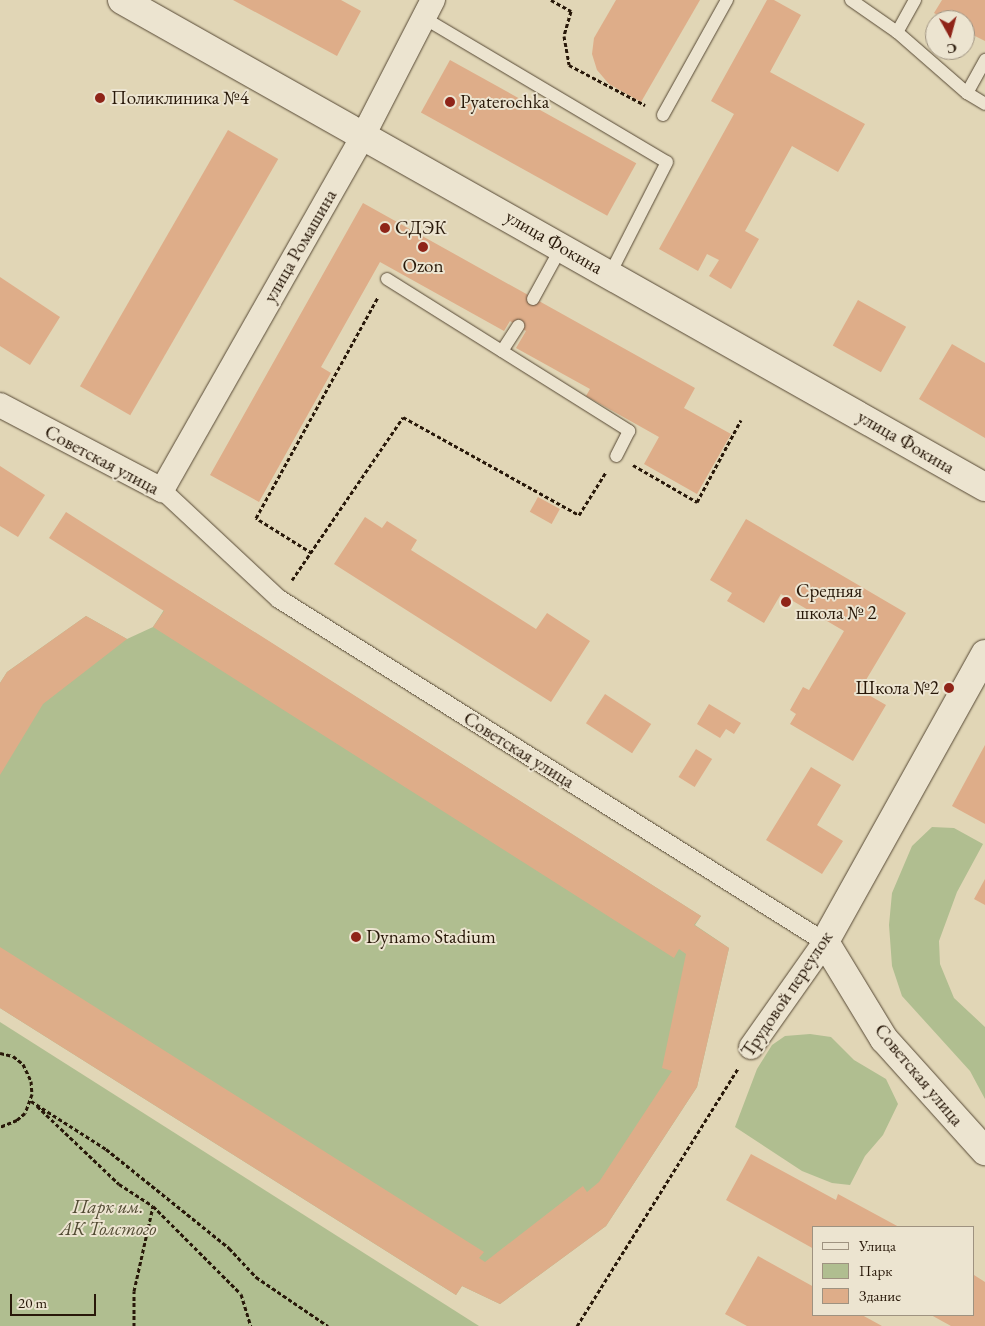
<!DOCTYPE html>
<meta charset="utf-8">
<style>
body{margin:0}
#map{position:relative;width:985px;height:1326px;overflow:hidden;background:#e1d6b6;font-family:"EB Garamond",serif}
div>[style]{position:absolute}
.green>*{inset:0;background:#b0be90}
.building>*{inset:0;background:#dead89;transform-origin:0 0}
.path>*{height:3px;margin-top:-1.5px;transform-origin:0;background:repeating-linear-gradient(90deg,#281809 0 4px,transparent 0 6.5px)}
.roads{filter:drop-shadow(0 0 1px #564834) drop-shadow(0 0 1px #564834)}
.service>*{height:12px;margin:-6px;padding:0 6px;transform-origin:6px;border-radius:6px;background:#ece4d0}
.pedestrian>*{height:18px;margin:-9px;padding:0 9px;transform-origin:9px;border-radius:9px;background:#ece4d0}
.minor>*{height:24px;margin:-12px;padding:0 12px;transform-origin:12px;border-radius:12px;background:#ece4d0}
.secondary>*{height:28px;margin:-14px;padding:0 14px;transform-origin:14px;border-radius:14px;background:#ece4d0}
.dots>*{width:14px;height:14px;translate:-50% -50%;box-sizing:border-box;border:2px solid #ece4d0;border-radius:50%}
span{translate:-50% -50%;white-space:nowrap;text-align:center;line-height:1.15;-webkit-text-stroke:4px #ece4d0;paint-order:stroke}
.poi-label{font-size:19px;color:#281809}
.left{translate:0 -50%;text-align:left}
.right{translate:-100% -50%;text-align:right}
.street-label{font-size:19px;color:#281809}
.park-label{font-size:19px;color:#514a32;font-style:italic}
.legend{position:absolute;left:812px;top:1226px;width:162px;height:90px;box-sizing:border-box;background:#ece4d0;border:1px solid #9e9280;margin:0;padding:6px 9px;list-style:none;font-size:15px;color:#281809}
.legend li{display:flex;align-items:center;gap:10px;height:25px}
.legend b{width:25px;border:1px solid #9e9280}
.north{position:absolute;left:925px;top:10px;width:50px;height:50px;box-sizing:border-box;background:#ece4d0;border:1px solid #9e9280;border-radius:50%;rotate:173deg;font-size:14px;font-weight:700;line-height:20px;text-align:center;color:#281809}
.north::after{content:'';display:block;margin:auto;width:18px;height:22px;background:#8f2418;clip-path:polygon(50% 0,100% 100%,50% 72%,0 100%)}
.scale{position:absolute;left:10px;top:1294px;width:86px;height:22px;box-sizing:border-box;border:2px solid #281809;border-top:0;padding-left:6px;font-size:15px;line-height:18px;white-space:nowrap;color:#281809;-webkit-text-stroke:4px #ece4d0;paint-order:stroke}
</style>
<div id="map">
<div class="green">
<div style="clip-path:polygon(180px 585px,701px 916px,695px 925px,729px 948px,697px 1087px,606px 1226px,500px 1304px,462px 1286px,456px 1295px,0 1008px,0 683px,7px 672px,86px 616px,127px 639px,153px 627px)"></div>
<div style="clip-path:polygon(932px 827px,954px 828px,983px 844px,957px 892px,939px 941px,940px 964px,954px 998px,985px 1027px,985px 1099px,970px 1071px,902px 996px,892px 966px,889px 925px,892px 893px,912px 846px)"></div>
<div style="clip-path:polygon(0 1022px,479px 1326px,0 1326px)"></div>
<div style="clip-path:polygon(810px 1034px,831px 1037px,854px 1060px,886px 1079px,898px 1104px,883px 1135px,865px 1156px,850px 1185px,832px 1183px,802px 1171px,735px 1127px,757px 1069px,772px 1045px,785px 1036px)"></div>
</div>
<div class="building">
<div style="clip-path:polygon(233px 0,341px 0,361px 11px,337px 56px)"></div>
<div style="clip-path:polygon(616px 0,700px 0,641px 102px,609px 84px,597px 70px,592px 54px,594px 38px)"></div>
<div style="clip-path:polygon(767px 0,774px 0,801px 15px,770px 72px,865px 124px,838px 172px,792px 146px,745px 231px,759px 239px,731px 289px,709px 276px,719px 260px,707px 254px,698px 271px,659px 249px,734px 114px,711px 101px)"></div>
<div style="clip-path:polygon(942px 0,985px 0,985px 41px,965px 31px,965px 20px,946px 20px,934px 13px)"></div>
<div style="left:450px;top:60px;width:213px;height:60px;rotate:29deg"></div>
<div style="left:228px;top:130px;width:58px;height:296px;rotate:30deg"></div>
<div style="clip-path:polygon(363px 203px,695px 388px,684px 408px,731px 434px,697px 494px,644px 464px,659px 437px,586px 396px,590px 389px,516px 348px,526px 331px,510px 321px,504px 331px,380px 262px,321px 367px,331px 373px,259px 502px,210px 475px)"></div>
<div style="clip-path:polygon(0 277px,60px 317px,30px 365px,0 346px)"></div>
<div style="left:858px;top:300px;width:55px;height:52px;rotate:29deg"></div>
<div style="clip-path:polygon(952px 344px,985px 363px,985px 438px,919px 399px)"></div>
<div style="clip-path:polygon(0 466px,45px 495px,18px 537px,0 526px)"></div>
<div style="left:538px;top:497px;width:25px;height:17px;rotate:29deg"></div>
<div style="clip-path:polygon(66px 512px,701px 916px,694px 925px,729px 948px,697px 1087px,606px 1226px,500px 1304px,462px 1286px,456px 1295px,0 1008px,0 947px,484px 1252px,479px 1258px,485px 1262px,583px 1186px,587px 1192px,599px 1182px,672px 1071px,662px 1068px,686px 954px,679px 949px,674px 958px,153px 627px,164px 611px,49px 538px)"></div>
<div style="clip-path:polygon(365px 517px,382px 528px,387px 521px,417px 540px,411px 550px,536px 629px,547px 613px,590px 641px,551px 702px,334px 564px)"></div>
<div style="clip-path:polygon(746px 519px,906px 613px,860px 690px,886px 705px,853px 761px,790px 724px,796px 714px,790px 710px,803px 687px,809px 690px,844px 631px,781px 594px,764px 623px,727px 601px,732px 593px,710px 580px)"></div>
<div style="clip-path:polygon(86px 616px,127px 639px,43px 704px,0 775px,0 683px,7px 672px)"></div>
<div style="left:605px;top:694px;width:55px;height:35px;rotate:33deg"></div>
<div style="clip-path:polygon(709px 704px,741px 723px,734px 734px,726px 729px,720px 738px,697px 724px)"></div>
<div style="clip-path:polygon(985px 745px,985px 824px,952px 806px)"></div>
<div style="left:696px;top:749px;width:19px;height:33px;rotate:32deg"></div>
<div style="clip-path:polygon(811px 767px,841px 785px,817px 825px,843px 841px,822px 874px,766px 840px)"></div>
<div style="clip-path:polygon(985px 879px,985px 905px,974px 899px)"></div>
<div style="clip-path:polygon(751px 1154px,836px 1200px,838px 1194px,899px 1227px,814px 1227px,814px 1249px,726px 1200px)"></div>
<div style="clip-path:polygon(758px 1256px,814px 1287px,814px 1315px,862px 1315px,882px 1326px,747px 1326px,725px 1314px)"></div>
<div style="clip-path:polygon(974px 1275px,985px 1282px,985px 1326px,951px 1326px,931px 1315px,974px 1315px)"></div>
</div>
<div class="path">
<div style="left:551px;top:0;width:23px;rotate:29deg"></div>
<div style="left:571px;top:11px;width:26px;rotate:106deg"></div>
<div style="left:564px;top:36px;width:29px;rotate:80deg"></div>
<div style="left:569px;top:65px;width:86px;rotate:27.8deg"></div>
<div style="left:633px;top:465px;width:74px;rotate:30deg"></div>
<div style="left:697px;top:502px;width:93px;rotate:-61.8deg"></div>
<div style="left:312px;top:553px;width:66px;rotate:-148deg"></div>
<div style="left:256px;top:518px;width:252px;rotate:-61.1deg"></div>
<div style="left:292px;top:580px;width:197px;rotate:-55.7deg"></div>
<div style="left:403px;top:417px;width:201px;rotate:29.1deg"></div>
<div style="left:579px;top:515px;width:51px;rotate:-57.9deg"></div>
<div style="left:0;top:1053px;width:13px;rotate:13deg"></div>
<div style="left:13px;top:1056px;width:13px;rotate:39deg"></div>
<div style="left:23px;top:1064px;width:19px;rotate:65deg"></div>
<div style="left:31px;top:1081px;width:13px;rotate:86deg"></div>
<div style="left:32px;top:1094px;width:20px;rotate:110deg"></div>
<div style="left:25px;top:1113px;width:11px;rotate:139deg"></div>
<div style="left:17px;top:1120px;width:18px;rotate:158deg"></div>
<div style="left:31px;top:1101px;width:89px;rotate:32.6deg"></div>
<div style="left:106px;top:1149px;width:158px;rotate:38.8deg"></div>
<div style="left:229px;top:1248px;width:40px;rotate:47deg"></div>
<div style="left:256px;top:1277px;width:87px;rotate:34.2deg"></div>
<div style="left:37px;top:1106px;width:113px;rotate:43.6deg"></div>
<div style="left:119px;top:1184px;width:40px;rotate:32.9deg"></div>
<div style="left:153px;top:1206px;width:124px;rotate:45deg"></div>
<div style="left:241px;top:1294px;width:34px;rotate:73deg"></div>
<div style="left:134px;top:1326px;width:35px;rotate:-90deg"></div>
<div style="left:134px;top:1291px;width:87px;rotate:-77.4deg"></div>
<div style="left:577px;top:1326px;width:304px;rotate:-58deg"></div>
</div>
<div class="roads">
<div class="service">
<div style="left:851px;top:0;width:56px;rotate:34.8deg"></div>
<div style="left:915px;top:0;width:37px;rotate:119deg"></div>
<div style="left:897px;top:32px;width:93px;rotate:41.1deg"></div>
<div style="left:967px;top:93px;width:38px;rotate:-61deg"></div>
<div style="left:424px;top:18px;width:282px;rotate:30.7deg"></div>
<div style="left:667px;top:162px;width:126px;rotate:117deg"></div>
<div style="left:967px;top:93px;width:21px;rotate:31deg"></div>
<div style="left:663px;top:115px;width:132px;rotate:-60.9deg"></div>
<div style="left:387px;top:279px;width:286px;rotate:32.1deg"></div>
<div style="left:629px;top:431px;width:28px;rotate:117deg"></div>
<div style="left:533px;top:299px;width:60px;rotate:-61.3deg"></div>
<div style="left:502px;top:351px;width:30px;rotate:-57deg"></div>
</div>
<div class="pedestrian">
<div style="left:162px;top:490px;width:160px;rotate:43deg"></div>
<div style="left:279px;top:599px;width:645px;rotate:32.14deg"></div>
</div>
<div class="minor">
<div style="left:0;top:405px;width:183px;rotate:27.7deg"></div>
<div style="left:162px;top:490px;width:409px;rotate:-60.4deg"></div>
<div style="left:364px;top:134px;width:151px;rotate:-62.8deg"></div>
<div style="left:751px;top:1047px;width:128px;rotate:-54.8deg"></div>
</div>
<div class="secondary">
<div style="left:122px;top:0;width:991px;rotate:29.44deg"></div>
<div style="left:985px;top:654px;width:329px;rotate:119.1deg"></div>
<div style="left:825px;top:942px;width:114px;rotate:58.7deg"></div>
<div style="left:884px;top:1039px;width:151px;rotate:48deg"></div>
</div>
</div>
<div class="dots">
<div style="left:100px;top:98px;background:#8f2418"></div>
<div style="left:450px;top:102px;background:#8f2418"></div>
<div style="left:385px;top:228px;background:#8f2418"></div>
<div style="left:423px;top:247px;background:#8f2418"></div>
<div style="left:786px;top:602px;background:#8f2418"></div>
<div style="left:949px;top:688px;background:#8f2418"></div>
<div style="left:356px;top:937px;background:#8f2418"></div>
</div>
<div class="poi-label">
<span class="left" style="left:111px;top:98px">Поликлиника №4</span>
<span class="left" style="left:460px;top:102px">Pyaterochka</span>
<span class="left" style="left:395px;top:228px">СДЭК</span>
<span style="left:423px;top:266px">Ozon</span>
<span class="left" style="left:796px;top:602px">Средняя<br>школа № 2</span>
<span class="right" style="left:939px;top:688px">Школа №2</span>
<span class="left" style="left:366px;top:937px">Dynamo Stadium</span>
</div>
<div class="street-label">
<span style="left:554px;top:242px;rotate:30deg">улица Фокина</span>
<span style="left:300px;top:246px;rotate:-60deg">улица Ромашина</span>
<span style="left:906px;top:442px;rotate:30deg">улица Фокина</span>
<span style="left:102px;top:460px;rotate:28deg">Советская улица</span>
<span style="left:519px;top:750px;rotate:32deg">Советская улица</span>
<span style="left:787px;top:994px;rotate:-56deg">Трудовой переулок</span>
<span style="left:919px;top:1075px;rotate:50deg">Советская улица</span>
</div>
<div class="park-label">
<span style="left:108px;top:1218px">Парк им.<br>АК Толстого</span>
</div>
<ul class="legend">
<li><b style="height:6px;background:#ece4d0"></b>Улица</li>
<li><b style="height:14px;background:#b0be90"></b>Парк</li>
<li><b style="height:14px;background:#dead89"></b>Здание</li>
</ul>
<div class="north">С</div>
<div class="scale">20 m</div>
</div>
